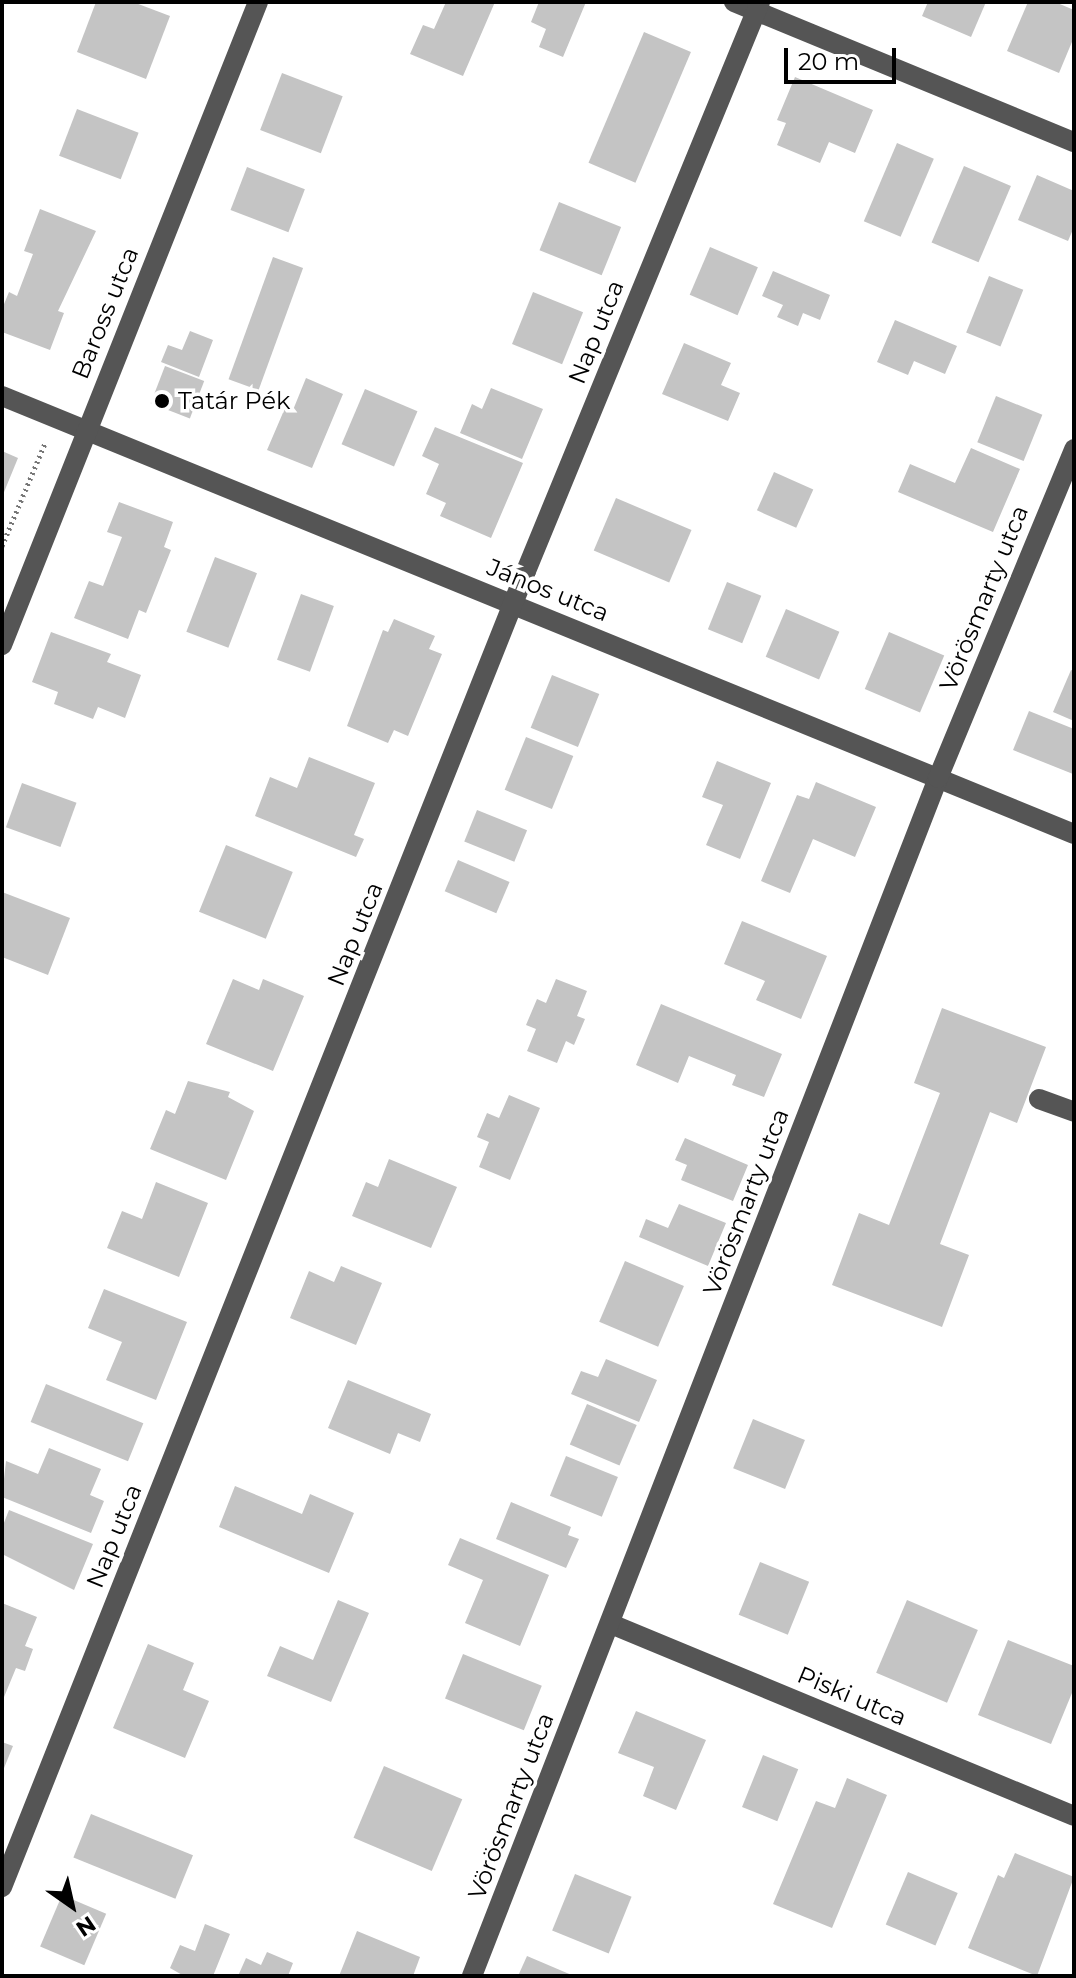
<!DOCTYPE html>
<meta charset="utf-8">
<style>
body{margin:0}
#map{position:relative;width:1076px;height:1978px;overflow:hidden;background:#fff;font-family:Montserrat,sans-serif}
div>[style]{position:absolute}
.building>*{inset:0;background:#c4c4c4;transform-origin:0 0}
.path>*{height:5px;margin-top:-2.5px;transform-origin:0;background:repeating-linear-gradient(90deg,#777 0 2px,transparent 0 6px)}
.minor>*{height:20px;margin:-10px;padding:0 10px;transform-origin:10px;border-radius:10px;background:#555}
.dots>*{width:22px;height:22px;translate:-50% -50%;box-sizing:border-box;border:4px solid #fff;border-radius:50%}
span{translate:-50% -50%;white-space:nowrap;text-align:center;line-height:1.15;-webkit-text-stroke:7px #fff;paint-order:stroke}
.street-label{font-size:24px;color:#000}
.poi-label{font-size:24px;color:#000}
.left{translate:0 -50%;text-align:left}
.frame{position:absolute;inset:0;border:4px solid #000;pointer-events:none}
.north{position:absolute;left:32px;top:1866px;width:80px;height:80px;-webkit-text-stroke:6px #fff;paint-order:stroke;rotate:146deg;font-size:22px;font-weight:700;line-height:32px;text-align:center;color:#000}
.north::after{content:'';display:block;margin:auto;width:28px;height:36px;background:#000;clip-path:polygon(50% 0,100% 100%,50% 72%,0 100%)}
.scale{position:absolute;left:784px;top:48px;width:112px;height:36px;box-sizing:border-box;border:4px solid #000;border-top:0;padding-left:10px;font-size:24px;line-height:28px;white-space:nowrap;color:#000;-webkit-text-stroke:6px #fff;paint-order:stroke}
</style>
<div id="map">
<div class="building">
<div style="clip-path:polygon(96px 2px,133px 2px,170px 16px,146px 79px,77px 52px)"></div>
<div style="clip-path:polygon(446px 2px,495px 2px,463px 76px,410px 54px,423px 25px,434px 29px)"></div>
<div style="clip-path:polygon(539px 2px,586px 2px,563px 57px,539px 47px,546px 29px,531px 22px)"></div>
<div style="clip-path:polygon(928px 2px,986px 2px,971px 37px,922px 16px)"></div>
<div style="clip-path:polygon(1028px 2px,1055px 2px,1074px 10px,1074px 37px,1059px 73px,1007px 51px)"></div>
<div style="left:644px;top:32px;width:51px;height:142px;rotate:23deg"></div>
<div style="left:282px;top:73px;width:65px;height:61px;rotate:21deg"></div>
<div style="clip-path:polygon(795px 77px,873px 110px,855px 153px,829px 142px,820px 163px,777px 145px,786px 123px,777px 120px)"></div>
<div style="left:77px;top:109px;width:66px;height:50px;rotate:21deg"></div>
<div style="left:897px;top:143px;width:40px;height:85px;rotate:23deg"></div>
<div style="left:964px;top:166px;width:51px;height:83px;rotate:23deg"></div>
<div style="left:247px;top:167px;width:62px;height:46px;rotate:21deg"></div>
<div style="clip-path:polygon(1037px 175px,1074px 191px,1074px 227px,1068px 241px,1018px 220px)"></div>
<div style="left:559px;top:202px;width:67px;height:52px;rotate:22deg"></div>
<div style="clip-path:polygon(40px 209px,96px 231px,58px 311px,64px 313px,50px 350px,2px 332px,2px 309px,9px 292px,17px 296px,33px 254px,24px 251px)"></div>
<div style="left:710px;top:247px;width:52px;height:52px;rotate:23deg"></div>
<div style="left:273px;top:257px;width:32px;height:130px;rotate:20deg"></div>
<div style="clip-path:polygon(773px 271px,830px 295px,820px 320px,803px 313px,798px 326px,777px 317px,783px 305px,762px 296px)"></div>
<div style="left:989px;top:276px;width:37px;height:61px;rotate:22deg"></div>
<div style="left:533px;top:292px;width:54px;height:56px;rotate:22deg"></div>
<div style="clip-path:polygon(895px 320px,957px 346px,945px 374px,914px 361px,908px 375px,877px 362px)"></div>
<div style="clip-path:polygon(190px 331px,213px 340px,199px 377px,161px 362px,168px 345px,182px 350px)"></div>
<div style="clip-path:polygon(684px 343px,731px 363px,721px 385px,740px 393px,728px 421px,662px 394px)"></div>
<div style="left:165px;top:366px;width:42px;height:40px;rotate:21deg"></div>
<div style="clip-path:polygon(306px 378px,343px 394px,312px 468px,267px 450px,285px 408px,293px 410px)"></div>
<div style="clip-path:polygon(491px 388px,543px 409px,522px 459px,460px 433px,472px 404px,482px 409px)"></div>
<div style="left:365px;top:389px;width:57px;height:60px;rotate:23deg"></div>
<div style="left:996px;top:396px;width:50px;height:50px;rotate:22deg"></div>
<div style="clip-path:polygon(435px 427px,523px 463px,491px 538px,440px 516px,446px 503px,426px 494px,439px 464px,422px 456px)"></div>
<div style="clip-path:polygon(971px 448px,1020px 469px,993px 532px,898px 492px,910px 464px,955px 483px)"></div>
<div style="clip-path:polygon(2px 451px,18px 458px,2px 497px)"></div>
<div style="left:774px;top:472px;width:43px;height:42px;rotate:24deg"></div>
<div style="left:616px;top:498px;width:82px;height:57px;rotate:23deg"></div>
<div style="clip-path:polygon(119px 502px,173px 522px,164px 547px,171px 550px,146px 613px,139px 610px,128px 639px,74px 618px,89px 581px,103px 586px,122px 537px,107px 532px)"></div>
<div style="left:215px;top:557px;width:45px;height:80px;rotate:21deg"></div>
<div style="left:727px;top:582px;width:37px;height:51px;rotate:22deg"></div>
<div style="left:301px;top:594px;width:35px;height:70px;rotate:20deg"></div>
<div style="left:786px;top:609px;width:58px;height:52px;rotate:23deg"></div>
<div style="clip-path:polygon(394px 619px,435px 636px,429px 649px,442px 654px,408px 736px,394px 730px,388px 743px,347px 726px,383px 630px,388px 632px)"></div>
<div style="clip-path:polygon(51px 632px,111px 654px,107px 662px,141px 675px,125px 718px,98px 707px,93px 719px,54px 704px,58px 692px,32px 682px)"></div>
<div style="left:889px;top:632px;width:60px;height:62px;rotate:23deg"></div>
<div style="clip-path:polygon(1071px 670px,1074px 671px,1074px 721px,1053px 712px)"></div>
<div style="left:552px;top:675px;width:51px;height:57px;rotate:22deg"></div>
<div style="clip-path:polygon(1029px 711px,1074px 729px,1073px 774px,1013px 750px)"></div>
<div style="left:526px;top:737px;width:51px;height:57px;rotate:22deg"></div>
<div style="clip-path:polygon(309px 757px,375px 783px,354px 835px,364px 839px,356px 857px,255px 816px,270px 777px,297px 788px)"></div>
<div style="clip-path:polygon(717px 761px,771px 783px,740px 859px,706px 845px,723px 805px,702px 797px)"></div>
<div style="clip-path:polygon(816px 782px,876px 807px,855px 857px,813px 839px,790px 893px,761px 881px,797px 795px,809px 799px)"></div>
<div style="left:22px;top:783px;width:58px;height:47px;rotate:20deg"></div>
<div style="left:477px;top:810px;width:54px;height:34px;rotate:22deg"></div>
<div style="left:226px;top:845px;width:72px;height:72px;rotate:22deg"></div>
<div style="left:458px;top:860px;width:56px;height:34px;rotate:23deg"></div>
<div style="clip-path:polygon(2px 892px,70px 918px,48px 975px,2px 957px)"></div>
<div style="clip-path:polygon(742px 921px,827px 956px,801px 1019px,756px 1000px,765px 981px,724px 964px)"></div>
<div style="clip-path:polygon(233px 979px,259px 990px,263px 979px,304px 996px,273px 1071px,206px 1044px)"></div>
<div style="clip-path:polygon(556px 979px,587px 991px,577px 1016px,585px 1019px,574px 1045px,566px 1041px,557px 1063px,527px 1051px,536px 1029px,526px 1025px,537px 999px,546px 1003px)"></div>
<div style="clip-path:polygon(661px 1004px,782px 1054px,764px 1097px,732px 1085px,736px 1075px,689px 1056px,678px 1083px,636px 1065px)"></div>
<div style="clip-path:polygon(942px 1008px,1046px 1047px,1017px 1123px,990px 1112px,940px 1244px,969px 1255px,942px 1327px,832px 1285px,859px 1213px,889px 1225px,940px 1093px,914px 1083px)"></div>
<div style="clip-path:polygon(188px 1081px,230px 1092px,228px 1097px,254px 1111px,226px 1180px,150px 1149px,166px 1110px,175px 1114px)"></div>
<div style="clip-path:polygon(509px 1095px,540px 1108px,510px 1180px,479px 1167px,489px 1142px,477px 1137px,487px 1113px,499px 1118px)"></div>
<div style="clip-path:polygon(685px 1138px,748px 1165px,733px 1201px,681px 1180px,687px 1165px,675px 1160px)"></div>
<div style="clip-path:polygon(389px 1159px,457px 1187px,431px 1248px,352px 1216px,366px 1182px,378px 1187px)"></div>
<div style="clip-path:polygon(156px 1182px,208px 1203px,179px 1277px,107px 1248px,122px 1211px,142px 1219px)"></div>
<div style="clip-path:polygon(679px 1204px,726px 1223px,708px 1266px,639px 1237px,646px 1219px,668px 1228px)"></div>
<div style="left:625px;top:1261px;width:64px;height:66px;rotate:23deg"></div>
<div style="clip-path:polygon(341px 1266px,382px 1283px,356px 1345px,290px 1318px,309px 1271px,334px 1282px)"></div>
<div style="clip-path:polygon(104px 1289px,187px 1322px,156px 1400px,106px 1380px,122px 1342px,88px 1328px)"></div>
<div style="clip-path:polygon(606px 1359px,657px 1380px,639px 1422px,571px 1394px,581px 1371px,598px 1377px)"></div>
<div style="clip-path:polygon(348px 1380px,431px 1414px,420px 1442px,398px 1433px,390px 1454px,328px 1428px)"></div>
<div style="left:46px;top:1384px;width:105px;height:41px;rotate:22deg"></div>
<div style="left:587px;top:1404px;width:54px;height:44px;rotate:23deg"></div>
<div style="left:753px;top:1419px;width:56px;height:53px;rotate:22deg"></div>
<div style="clip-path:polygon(49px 1448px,101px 1469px,90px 1495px,104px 1501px,91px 1533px,2px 1497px,6px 1461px,38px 1474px)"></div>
<div style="left:566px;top:1456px;width:56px;height:43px;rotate:22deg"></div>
<div style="clip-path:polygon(235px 1486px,302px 1514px,310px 1494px,354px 1513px,329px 1573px,219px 1527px)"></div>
<div style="clip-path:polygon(511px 1502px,571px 1527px,568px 1535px,579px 1539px,566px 1568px,496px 1539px)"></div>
<div style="clip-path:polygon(9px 1510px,93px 1544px,74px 1590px,2px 1554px,2px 1528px)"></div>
<div style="clip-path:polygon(460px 1538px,549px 1575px,520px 1646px,465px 1623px,483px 1580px,448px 1565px)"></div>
<div style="left:760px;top:1562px;width:53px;height:57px;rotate:22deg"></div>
<div style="clip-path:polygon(338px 1600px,369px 1613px,331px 1702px,267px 1676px,280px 1646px,313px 1660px)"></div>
<div style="left:907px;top:1600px;width:77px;height:79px;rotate:23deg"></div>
<div style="clip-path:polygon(2px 1603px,37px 1617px,25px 1646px,33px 1649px,25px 1671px,16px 1668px,2px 1702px)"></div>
<div style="clip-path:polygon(1008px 1640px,1074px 1666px,1074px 1688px,1051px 1744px,978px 1715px)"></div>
<div style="clip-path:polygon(148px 1644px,194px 1663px,183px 1690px,209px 1701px,185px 1758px,113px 1728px)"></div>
<div style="left:463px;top:1654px;width:85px;height:48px;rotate:22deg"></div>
<div style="clip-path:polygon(636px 1711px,706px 1740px,676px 1810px,643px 1796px,654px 1767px,618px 1753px)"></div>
<div style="clip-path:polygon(2px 1742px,13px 1746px,2px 1773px)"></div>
<div style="left:763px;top:1755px;width:38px;height:56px;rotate:22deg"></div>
<div style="left:384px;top:1766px;width:85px;height:78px;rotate:23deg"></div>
<div style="clip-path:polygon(847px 1778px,887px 1795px,832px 1928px,773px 1904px,816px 1801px,835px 1808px)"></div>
<div style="left:91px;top:1814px;width:110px;height:47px;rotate:22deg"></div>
<div style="clip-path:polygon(1015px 1853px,1074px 1877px,1037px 1976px,968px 1948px,998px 1875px,1004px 1878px)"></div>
<div style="left:908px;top:1872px;width:54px;height:57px;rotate:23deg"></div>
<div style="left:575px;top:1874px;width:61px;height:61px;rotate:22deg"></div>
<div style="left:62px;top:1895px;width:48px;height:56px;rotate:23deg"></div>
<div style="clip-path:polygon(205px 1924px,230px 1934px,213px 1976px,184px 1976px,170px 1968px,180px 1945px,195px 1951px)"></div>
<div style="clip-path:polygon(357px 1931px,420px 1957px,413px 1976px,339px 1976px)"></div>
<div style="clip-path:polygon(267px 1952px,293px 1963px,288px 1976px,238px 1976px,246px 1958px,261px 1965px)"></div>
<div style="clip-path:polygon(527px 1956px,574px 1976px,518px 1976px)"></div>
</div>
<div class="path">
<div style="left:2px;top:546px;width:112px;rotate:-67.3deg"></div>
</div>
<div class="minor">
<div style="left:734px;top:2px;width:368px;rotate:22.4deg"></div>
<div style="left:2px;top:396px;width:1158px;rotate:22.22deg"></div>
<div style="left:2px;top:645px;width:692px;rotate:-68.29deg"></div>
<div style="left:1039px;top:1099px;width:37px;rotate:20deg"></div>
<div style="left:611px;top:1624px;width:501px;rotate:22.52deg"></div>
<div style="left:2px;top:1887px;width:1416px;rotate:-68.29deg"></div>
<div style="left:526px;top:571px;width:615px;rotate:-67.65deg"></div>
<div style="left:472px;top:1976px;width:1285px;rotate:-68.74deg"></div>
<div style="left:938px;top:778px;width:356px;rotate:-67.5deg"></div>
</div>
<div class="dots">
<div style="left:162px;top:401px;background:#000"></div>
</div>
<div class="street-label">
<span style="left:105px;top:313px;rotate:-68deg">Baross utca</span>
<span style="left:596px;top:332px;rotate:-68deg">Nap utca</span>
<span style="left:548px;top:590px;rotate:22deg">János utca</span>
<span style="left:984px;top:598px;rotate:-68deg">Vörösmarty utca</span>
<span style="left:355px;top:934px;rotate:-68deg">Nap utca</span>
<span style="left:746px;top:1202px;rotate:-69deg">Vörösmarty utca</span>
<span style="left:114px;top:1536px;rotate:-68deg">Nap utca</span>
<span style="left:852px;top:1696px;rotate:23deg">Piski utca</span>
<span style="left:511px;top:1806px;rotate:-69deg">Vörösmarty utca</span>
</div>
<div class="poi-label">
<span class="left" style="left:178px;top:401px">Tatár Pék</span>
</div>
<div class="frame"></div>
<div class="north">N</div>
<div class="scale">20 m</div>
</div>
